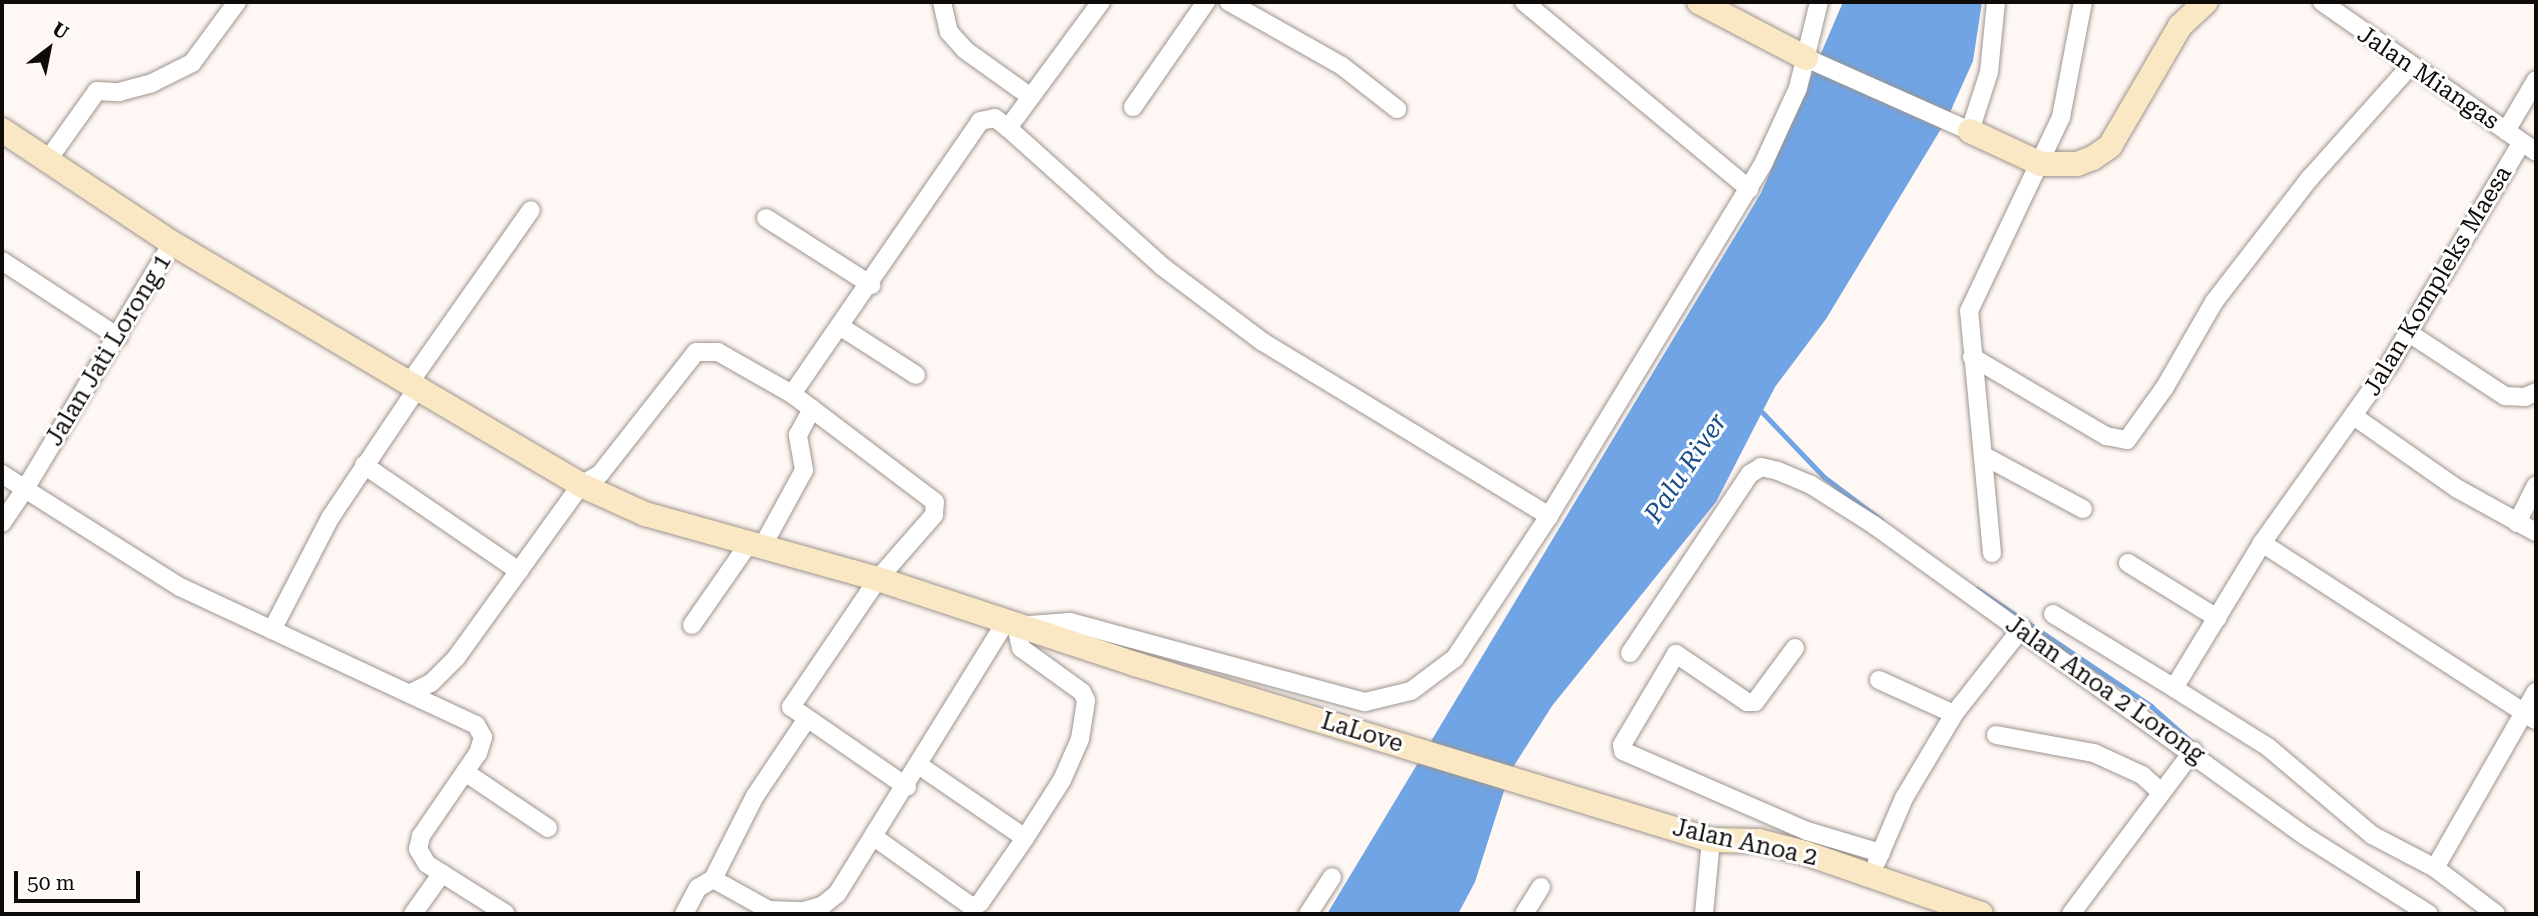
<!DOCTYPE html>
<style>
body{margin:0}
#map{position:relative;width:2538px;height:916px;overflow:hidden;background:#fef7f3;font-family:"Roboto Serif",serif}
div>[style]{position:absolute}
.water>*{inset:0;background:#70a4e4}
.stream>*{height:5px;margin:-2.5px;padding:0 2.5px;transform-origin:2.5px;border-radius:2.5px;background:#70a4e4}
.roads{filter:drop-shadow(0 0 2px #9e948e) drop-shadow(0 0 2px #9e948e)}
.street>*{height:18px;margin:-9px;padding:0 9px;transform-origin:9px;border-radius:9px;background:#fff}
.secondary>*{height:24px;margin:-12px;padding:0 12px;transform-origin:12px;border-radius:12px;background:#f9e8c3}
span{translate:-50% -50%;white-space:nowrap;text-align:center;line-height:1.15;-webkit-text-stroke:6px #fff;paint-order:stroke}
.street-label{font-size:24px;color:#0f0b09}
.water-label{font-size:26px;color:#1a4d87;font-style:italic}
.frame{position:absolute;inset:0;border:4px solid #0f0b09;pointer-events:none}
.north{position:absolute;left:14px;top:14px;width:70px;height:70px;-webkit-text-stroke:5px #fff;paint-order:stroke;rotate:32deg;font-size:19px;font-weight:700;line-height:28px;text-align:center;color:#0f0b09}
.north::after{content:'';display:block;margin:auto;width:24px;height:32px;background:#0f0b09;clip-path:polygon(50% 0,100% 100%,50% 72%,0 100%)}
.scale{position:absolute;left:14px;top:871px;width:126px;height:32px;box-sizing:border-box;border:4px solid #0f0b09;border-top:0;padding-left:9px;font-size:21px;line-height:24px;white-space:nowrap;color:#0f0b09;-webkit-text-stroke:5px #fff;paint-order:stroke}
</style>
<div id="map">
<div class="water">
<div style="clip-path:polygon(1843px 2px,1982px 2px,1973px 61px,1947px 119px,1826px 319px,1775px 387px,1716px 502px,1552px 706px,1510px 772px,1475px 882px,1458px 914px,1327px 914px,1761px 193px)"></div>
</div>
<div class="stream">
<div style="left:1759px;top:409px;width:94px;rotate:46.3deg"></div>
<div style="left:1824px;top:477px;width:71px;rotate:37deg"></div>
<div style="left:1977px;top:589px;width:210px;rotate:33.9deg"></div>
<div style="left:2151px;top:706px;width:60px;rotate:41.6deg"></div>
</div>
<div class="roads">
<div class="street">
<div style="left:942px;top:2px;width:31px;rotate:77deg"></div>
<div style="left:949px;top:32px;width:24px;rotate:48deg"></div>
<div style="left:965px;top:50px;width:77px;rotate:35.5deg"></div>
<div style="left:1229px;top:2px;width:130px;rotate:29.5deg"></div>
<div style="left:1342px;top:66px;width:70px;rotate:38deg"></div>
<div style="left:1524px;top:2px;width:293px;rotate:39.7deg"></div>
<div style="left:2322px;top:2px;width:261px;rotate:35deg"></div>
<div style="left:1806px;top:58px;width:180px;rotate:24deg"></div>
<div style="left:1970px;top:131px;width:62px;rotate:-72.1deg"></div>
<div style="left:1989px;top:72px;width:70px;rotate:-84.3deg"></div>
<div style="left:1133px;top:107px;width:128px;rotate:-55.2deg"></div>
<div style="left:1008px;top:128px;width:208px;rotate:41.9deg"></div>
<div style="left:1163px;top:267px;width:125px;rotate:36.9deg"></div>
<div style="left:1263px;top:342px;width:335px;rotate:31.3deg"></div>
<div style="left:2506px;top:131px;width:59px;rotate:-59.5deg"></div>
<div style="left:47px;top:161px;width:86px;rotate:-54.5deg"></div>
<div style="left:97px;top:91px;width:22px;rotate:3deg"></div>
<div style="left:119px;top:92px;width:34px;rotate:-15deg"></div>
<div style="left:152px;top:83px;width:45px;rotate:-26.6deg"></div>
<div style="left:192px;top:63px;width:76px;rotate:-53.6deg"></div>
<div style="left:766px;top:218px;width:125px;rotate:32.5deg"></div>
<div style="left:2px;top:261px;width:139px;rotate:33.2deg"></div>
<div style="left:841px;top:327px;width:89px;rotate:32.6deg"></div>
<div style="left:2409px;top:333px;width:115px;rotate:33.3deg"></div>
<div style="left:2505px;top:396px;width:20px;rotate:3deg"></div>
<div style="left:2525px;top:397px;width:12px;rotate:-24deg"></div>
<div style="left:1972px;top:357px;width:156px;rotate:30.5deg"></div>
<div style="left:2106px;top:436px;width:21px;rotate:11deg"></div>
<div style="left:2127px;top:440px;width:65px;rotate:-54.4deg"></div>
<div style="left:2165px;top:387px;width:98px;rotate:-60deg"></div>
<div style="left:2214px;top:302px;width:157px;rotate:-52.3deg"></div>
<div style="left:2310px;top:178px;width:150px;rotate:-48.2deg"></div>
<div style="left:410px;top:382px;width:210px;rotate:-54.9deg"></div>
<div style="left:2355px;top:417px;width:126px;rotate:35deg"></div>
<div style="left:2458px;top:489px;width:89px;rotate:28.9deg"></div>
<div style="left:1986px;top:457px;width:110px;rotate:28.2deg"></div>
<div style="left:364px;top:465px;width:188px;rotate:34.4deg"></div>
<div style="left:2px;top:474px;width:27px;rotate:33deg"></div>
<div style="left:25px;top:489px;width:287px;rotate:-59.1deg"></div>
<div style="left:2px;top:523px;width:41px;rotate:-55.9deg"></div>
<div style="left:25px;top:489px;width:183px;rotate:32.3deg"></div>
<div style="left:180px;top:587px;width:327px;rotate:25deg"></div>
<div style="left:476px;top:725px;width:14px;rotate:60deg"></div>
<div style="left:483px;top:737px;width:17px;rotate:107deg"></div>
<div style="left:478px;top:753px;width:101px;rotate:124.5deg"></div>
<div style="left:421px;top:836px;width:13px;rotate:103deg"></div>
<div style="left:418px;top:849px;width:17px;rotate:59deg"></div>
<div style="left:427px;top:864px;width:93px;rotate:32.3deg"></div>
<div style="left:2517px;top:523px;width:42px;rotate:-63.4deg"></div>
<div style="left:2262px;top:543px;width:326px;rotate:32.9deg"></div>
<div style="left:761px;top:549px;width:90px;rotate:-61.4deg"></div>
<div style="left:804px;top:470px;width:36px;rotate:-100deg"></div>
<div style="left:798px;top:435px;width:30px;rotate:-62deg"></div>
<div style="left:1992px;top:553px;width:243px;rotate:-95.4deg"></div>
<div style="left:1969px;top:311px;width:215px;rotate:-64.6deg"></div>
<div style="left:2061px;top:117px;width:117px;rotate:-79.2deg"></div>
<div style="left:2128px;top:563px;width:105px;rotate:31.7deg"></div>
<div style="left:2053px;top:614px;width:142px;rotate:31.4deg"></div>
<div style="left:692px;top:625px;width:96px;rotate:-55.2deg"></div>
<div style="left:272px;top:630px;width:126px;rotate:-62.6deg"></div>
<div style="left:330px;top:518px;width:158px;rotate:-56.1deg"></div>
<div style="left:1795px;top:648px;width:67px;rotate:126.5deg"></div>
<div style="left:1755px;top:702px;width:8px;rotate:180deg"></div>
<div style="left:1747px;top:702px;width:86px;rotate:-145.9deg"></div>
<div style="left:1676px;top:654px;width:106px;rotate:120.7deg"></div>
<div style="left:1622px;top:745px;width:6px;rotate:81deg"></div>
<div style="left:1623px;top:751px;width:201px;rotate:23.5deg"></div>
<div style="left:1807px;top:831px;width:77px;rotate:16.6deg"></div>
<div style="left:1630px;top:653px;width:216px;rotate:-56.2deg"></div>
<div style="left:1750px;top:474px;width:13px;rotate:-32deg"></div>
<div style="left:1761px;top:467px;width:17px;rotate:13deg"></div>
<div style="left:1778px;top:471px;width:36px;rotate:23deg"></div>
<div style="left:1811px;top:485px;width:75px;rotate:32.4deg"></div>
<div style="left:1874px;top:525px;width:531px;rotate:35.81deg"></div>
<div style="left:2305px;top:836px;width:146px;rotate:32.2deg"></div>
<div style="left:1879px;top:680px;width:82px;rotate:24.4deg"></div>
<div style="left:411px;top:693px;width:22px;rotate:-27deg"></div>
<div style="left:431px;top:683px;width:35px;rotate:-45deg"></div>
<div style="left:456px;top:658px;width:213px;rotate:-54.2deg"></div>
<div style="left:581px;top:485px;width:22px;rotate:-30deg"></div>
<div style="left:600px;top:474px;width:155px;rotate:-51.8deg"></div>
<div style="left:696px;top:352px;width:22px"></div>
<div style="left:718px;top:352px;width:85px;rotate:29.6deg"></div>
<div style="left:1996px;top:735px;width:100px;rotate:10.4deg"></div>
<div style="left:2094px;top:753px;width:53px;rotate:24.6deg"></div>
<div style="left:2142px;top:775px;width:24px;rotate:42deg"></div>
<div style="left:920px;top:766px;width:127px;rotate:34.4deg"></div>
<div style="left:465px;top:772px;width:100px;rotate:34deg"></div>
<div style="left:907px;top:787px;width:141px;rotate:-145.4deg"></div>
<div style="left:791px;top:707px;width:155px;rotate:-55.8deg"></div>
<div style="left:878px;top:579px;width:85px;rotate:-48.8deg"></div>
<div style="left:934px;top:515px;width:13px;rotate:-86deg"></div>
<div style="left:935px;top:502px;width:179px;rotate:-142.9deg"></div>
<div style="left:792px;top:394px;width:331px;rotate:-55.4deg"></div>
<div style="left:980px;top:121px;width:15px;rotate:-11deg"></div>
<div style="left:995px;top:118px;width:16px;rotate:38deg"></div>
<div style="left:1008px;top:128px;width:157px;rotate:-53.6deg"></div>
<div style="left:874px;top:837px;width:120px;rotate:35.5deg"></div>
<div style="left:972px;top:907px;width:9px;rotate:-27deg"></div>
<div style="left:980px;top:903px;width:79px;rotate:-55.3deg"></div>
<div style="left:1025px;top:838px;width:69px;rotate:-57.5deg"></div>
<div style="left:1062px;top:780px;width:45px;rotate:-66.3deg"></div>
<div style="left:1080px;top:739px;width:39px;rotate:-81deg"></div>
<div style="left:1086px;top:700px;width:9px;rotate:-117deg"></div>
<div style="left:1082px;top:692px;width:75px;rotate:-144.2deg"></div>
<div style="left:1021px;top:648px;width:23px;rotate:-103deg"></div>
<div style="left:1016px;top:626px;width:54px;rotate:-4.2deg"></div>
<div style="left:1070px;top:622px;width:306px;rotate:15.2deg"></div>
<div style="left:1365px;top:702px;width:47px;rotate:-13.4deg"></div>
<div style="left:1411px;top:691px;width:55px;rotate:-36.9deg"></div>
<div style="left:1455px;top:658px;width:170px;rotate:-56.5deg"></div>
<div style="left:1549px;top:516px;width:414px;rotate:-58.7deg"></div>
<div style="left:1764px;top:162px;width:81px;rotate:-65.3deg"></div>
<div style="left:1798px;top:88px;width:89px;rotate:-76.3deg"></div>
<div style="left:1877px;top:861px;width:69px;rotate:-66.8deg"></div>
<div style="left:1904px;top:798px;width:98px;rotate:-59.2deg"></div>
<div style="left:1954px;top:714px;width:110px;rotate:-51.7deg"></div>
<div style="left:2435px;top:868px;width:71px;rotate:-152.4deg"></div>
<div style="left:2372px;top:835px;width:136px;rotate:-139.8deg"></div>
<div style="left:2268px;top:747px;width:111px;rotate:-147.9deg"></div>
<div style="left:2174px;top:688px;width:170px;rotate:-58.7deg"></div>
<div style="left:2262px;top:543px;width:219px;rotate:-54.5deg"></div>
<div style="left:2389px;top:365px;width:256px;rotate:-59.2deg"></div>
<div style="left:713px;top:879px;width:93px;rotate:-63.2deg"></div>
<div style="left:755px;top:796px;width:92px;rotate:-56.1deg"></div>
<div style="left:413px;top:914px;width:50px;rotate:-54.7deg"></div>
<div style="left:684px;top:914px;width:30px;rotate:-62deg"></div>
<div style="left:698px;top:888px;width:17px;rotate:-31deg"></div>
<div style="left:713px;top:879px;width:64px;rotate:29deg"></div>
<div style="left:767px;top:914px;width:4px;rotate:-63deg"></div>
<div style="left:769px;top:910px;width:35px;rotate:2deg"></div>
<div style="left:804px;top:911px;width:19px;rotate:-16deg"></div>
<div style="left:822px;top:906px;width:19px;rotate:-39deg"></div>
<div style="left:837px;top:894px;width:319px;rotate:-58.2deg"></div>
<div style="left:1308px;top:914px;width:44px;rotate:-57deg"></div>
<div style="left:1524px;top:914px;width:32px;rotate:-58deg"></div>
<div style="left:1704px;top:914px;width:74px;rotate:-84.6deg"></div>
<div style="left:2071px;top:914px;width:204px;rotate:-53.2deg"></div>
<div style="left:2496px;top:914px;width:76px;rotate:-143deg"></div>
<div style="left:2435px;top:868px;width:203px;rotate:-60.2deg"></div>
</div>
<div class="secondary">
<div style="left:1699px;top:2px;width:121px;rotate:27.6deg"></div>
<div style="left:2px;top:130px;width:204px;rotate:33.6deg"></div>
<div style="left:172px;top:243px;width:475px;rotate:30.6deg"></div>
<div style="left:581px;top:485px;width:70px;rotate:24.4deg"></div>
<div style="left:645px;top:514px;width:242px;rotate:15.6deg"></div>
<div style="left:878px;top:579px;width:271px;rotate:18.3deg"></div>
<div style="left:1135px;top:664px;width:602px;rotate:16.99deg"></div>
<div style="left:1711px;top:840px;width:47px;rotate:1.2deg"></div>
<div style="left:1758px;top:841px;width:49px;rotate:14.3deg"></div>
<div style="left:1805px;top:853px;width:186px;rotate:19.1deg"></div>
<div style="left:1970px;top:131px;width:78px;rotate:24.9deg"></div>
<div style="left:2041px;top:164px;width:36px"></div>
<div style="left:2077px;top:164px;width:17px;rotate:-21deg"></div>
<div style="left:2093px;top:158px;width:21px;rotate:-35deg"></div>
<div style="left:2110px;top:146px;width:139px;rotate:-59.7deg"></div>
<div style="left:2180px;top:26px;width:35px;rotate:-43deg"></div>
</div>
</div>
<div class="street-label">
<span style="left:2428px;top:78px;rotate:34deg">Jalan Miangas</span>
<span style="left:2438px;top:281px;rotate:-59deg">Jalan Kompleks Maesa</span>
<span style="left:109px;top:350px;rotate:-59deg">Jalan Jati Lorong 1</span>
<span style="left:2105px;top:690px;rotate:35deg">Jalan Anoa 2 Lorong</span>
<span style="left:1362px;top:733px;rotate:17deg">LaLove</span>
<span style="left:1745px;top:843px;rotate:12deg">Jalan Anoa 2</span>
</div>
<div class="water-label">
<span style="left:1686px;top:468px;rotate:-56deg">Palu River</span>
</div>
<div class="frame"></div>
<div class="north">U</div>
<div class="scale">50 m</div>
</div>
